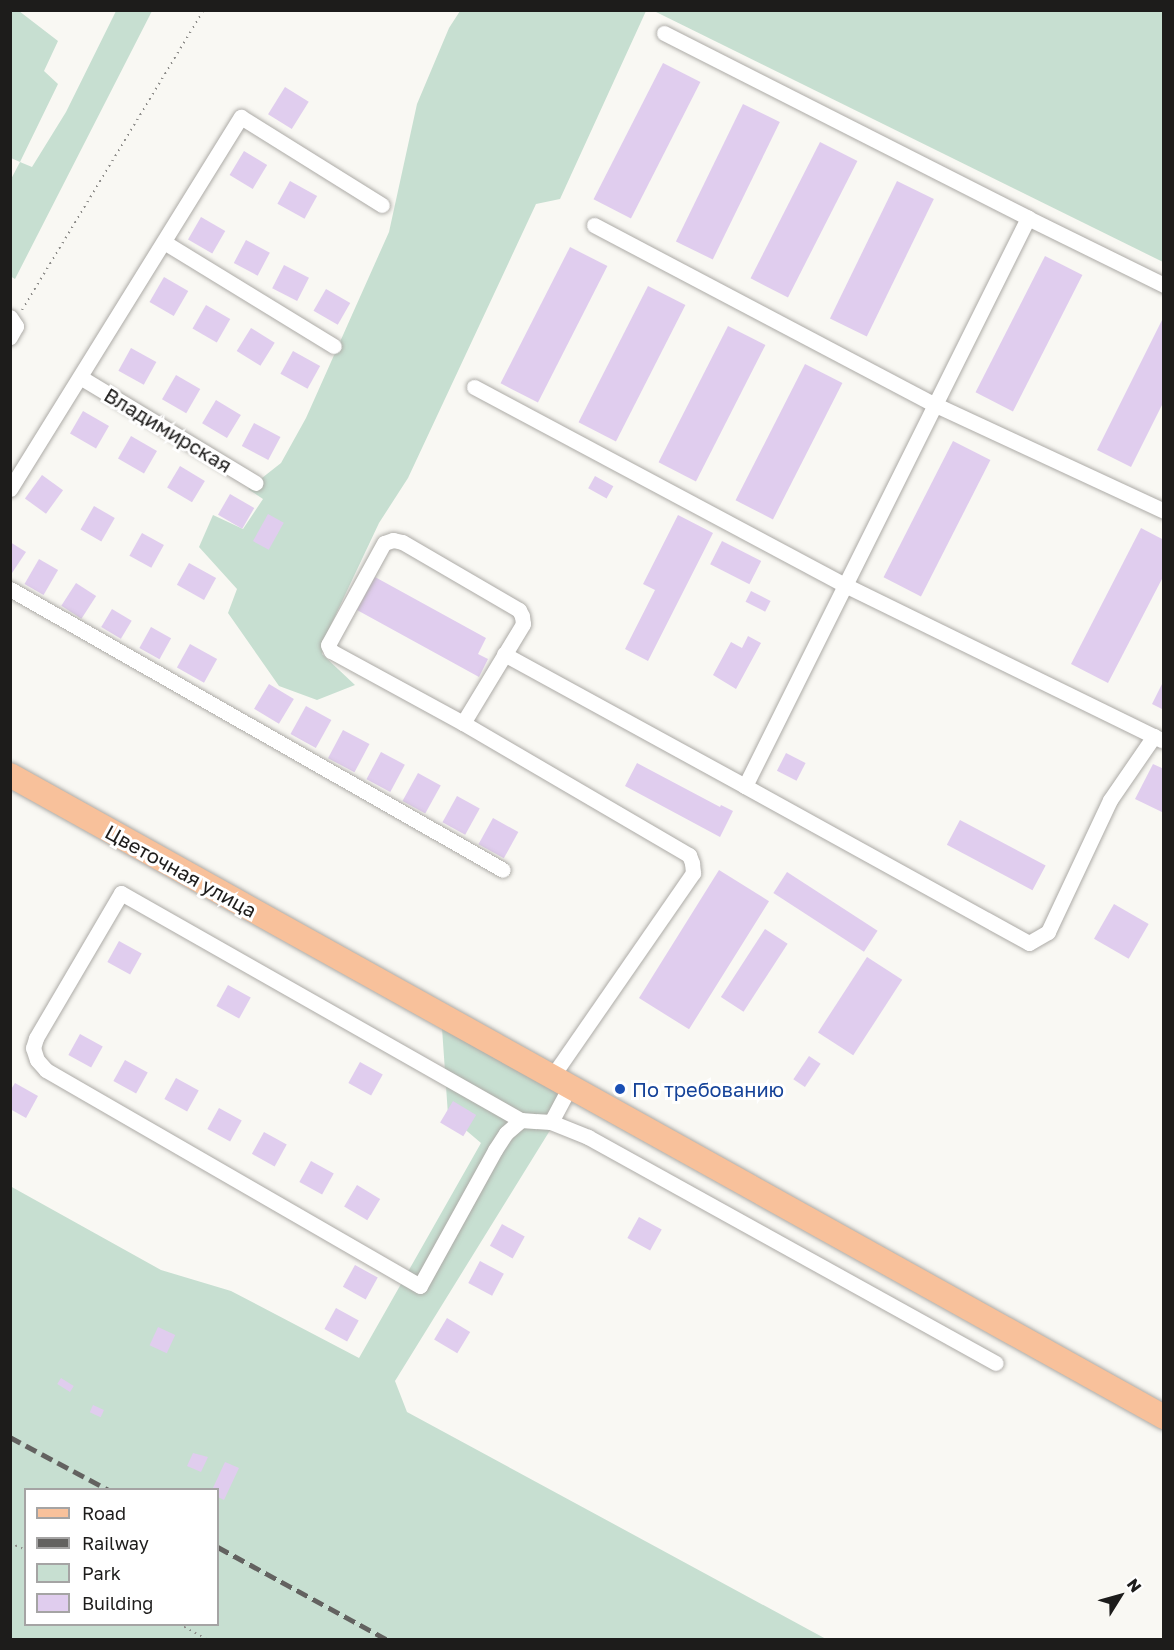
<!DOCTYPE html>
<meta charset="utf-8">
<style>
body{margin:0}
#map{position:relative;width:1174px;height:1650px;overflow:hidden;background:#f9f8f3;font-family:"Golos Text",sans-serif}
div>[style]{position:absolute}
.green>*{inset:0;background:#c7dfd1}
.building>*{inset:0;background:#e0cdee;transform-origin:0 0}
.path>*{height:2px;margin-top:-1px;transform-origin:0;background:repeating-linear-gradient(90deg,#8e8d8a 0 1.5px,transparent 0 6px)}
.roads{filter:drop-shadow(0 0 2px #adaba7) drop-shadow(0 0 2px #adaba7)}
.street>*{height:15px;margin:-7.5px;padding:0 7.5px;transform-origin:7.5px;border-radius:7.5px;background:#fff}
.primary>*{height:24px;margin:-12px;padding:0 12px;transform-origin:12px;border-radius:12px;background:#f8c19b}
.rail>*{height:4.5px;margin-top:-2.25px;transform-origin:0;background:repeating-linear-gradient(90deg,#636260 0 12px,transparent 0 18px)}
.dots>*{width:16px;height:16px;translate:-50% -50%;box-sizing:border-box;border:3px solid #fff;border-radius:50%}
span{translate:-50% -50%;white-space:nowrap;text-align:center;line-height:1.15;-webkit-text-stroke:6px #fff;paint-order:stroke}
.street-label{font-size:20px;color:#1d1c1b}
.transit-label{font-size:20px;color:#164399}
.left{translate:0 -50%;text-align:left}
.frame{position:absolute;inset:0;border:12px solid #1d1c1b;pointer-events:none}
.legend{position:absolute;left:24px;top:1488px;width:195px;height:138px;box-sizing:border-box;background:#fff;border:2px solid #a5a4a4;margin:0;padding:8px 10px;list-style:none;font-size:18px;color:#1d1c1b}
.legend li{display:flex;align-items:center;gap:12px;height:30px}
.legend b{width:30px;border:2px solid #a5a4a4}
.north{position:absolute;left:1090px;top:1566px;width:60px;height:60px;-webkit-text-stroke:4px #fff;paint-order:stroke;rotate:53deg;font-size:16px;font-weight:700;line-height:24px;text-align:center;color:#1d1c1b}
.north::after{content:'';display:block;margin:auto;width:21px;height:27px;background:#1d1c1b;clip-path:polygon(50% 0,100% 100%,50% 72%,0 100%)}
</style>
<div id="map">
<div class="green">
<div style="clip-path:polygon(11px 10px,19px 11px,58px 41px,44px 71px,58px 84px,20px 162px,32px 167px,66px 112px,116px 11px,152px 11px,15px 279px,10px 276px,10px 181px,20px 162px,11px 158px)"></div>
<div style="clip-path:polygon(460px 11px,646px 11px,560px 199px,536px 204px,408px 478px,379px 523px,328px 631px,322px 654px,355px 685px,317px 700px,279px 686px,228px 613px,237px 589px,199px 547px,213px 515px,243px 529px,263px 499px,248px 489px,281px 463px,306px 418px,389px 232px,417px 104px,449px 28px)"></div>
<div style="clip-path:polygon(654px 11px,1163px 11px,1163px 262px)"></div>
<div style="clip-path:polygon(evenodd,442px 1028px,570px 1098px,395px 1381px,407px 1412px,826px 1639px,11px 1639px,10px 1186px,161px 1270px,231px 1291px,359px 1358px,481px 1143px,448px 1115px,442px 1028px,26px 1490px,218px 1490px,218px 1624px,26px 1624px,26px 1490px)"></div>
</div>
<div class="building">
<div style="left:663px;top:63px;width:42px;height:153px;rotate:27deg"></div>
<div style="left:285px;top:87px;width:28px;height:32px;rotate:32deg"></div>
<div style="left:743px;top:104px;width:41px;height:153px;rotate:26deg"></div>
<div style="left:820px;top:142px;width:42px;height:153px;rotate:27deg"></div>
<div style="left:244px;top:151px;width:27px;height:28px;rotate:31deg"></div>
<div style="left:290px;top:181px;width:31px;height:26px;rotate:29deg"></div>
<div style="left:897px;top:181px;width:41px;height:153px;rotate:26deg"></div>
<div style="left:201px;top:217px;width:28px;height:26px;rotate:30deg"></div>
<div style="left:246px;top:240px;width:27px;height:26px;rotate:28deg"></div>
<div style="left:570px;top:247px;width:42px;height:153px;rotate:27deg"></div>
<div style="left:1045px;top:256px;width:42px;height:153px;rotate:27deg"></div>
<div style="left:284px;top:265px;width:28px;height:26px;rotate:27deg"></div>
<div style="left:164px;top:277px;width:28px;height:29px;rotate:30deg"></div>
<div style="left:648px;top:286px;width:42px;height:153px;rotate:27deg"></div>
<div style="left:326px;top:289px;width:28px;height:25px;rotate:30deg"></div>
<div style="left:206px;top:305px;width:28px;height:27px;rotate:30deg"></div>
<div style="clip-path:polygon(1164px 316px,1164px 401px,1131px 467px,1097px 450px)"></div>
<div style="left:728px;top:326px;width:42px;height:153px;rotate:27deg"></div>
<div style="left:251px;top:328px;width:28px;height:27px;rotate:32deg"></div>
<div style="left:131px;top:348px;width:29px;height:26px;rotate:29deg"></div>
<div style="left:293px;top:351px;width:31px;height:26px;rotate:29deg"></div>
<div style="left:805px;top:364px;width:42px;height:153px;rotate:27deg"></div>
<div style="left:176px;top:375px;width:28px;height:28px;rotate:30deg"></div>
<div style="left:216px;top:400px;width:29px;height:27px;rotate:31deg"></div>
<div style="left:83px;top:411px;width:30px;height:26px;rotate:30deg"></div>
<div style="left:254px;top:423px;width:30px;height:26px;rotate:28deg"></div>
<div style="left:131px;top:436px;width:30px;height:26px;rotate:30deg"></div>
<div style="left:953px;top:441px;width:42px;height:153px;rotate:27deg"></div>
<div style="left:180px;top:466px;width:29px;height:25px;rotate:31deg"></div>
<div style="left:42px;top:475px;width:26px;height:29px;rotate:36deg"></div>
<div style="left:595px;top:476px;width:21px;height:14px;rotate:29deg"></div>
<div style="left:230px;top:494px;width:28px;height:24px;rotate:30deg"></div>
<div style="left:94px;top:506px;width:24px;height:27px;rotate:30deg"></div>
<div style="left:268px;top:514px;width:18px;height:31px;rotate:29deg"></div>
<div style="clip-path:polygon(678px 515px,713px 533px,648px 661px,625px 649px,655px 590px,643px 584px)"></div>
<div style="clip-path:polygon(1141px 528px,1164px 540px,1164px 575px,1108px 683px,1071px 664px)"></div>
<div style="left:142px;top:533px;width:25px;height:26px;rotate:29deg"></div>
<div style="left:722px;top:541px;width:44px;height:26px;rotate:27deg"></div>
<div style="clip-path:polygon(10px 542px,26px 552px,10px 576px)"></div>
<div style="left:39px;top:559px;width:22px;height:29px;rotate:30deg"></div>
<div style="left:189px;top:563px;width:31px;height:25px;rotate:29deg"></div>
<div style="clip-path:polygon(375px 577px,486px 638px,478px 654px,488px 659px,479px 677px,357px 610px)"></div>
<div style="left:76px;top:583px;width:24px;height:27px;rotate:33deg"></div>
<div style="left:751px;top:591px;width:22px;height:12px;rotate:27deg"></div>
<div style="left:112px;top:609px;width:23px;height:21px;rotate:31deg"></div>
<div style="left:151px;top:627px;width:23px;height:24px;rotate:29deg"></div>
<div style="clip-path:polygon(748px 636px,761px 643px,736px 689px,713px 675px,731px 642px,742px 648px)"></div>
<div style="left:190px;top:644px;width:31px;height:27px;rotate:29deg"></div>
<div style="clip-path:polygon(1164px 680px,1164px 710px,1152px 704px)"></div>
<div style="left:269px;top:684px;width:29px;height:29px;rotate:31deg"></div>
<div style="left:306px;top:706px;width:29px;height:32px;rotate:29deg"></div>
<div style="left:343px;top:730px;width:30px;height:32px;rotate:28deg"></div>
<div style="left:381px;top:752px;width:27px;height:31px;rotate:28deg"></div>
<div style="left:786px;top:753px;width:22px;height:20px;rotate:27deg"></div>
<div style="clip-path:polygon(637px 763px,720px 807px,721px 805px,733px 811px,720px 837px,625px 786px)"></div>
<div style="clip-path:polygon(1153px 764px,1164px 769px,1164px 813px,1135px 799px)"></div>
<div style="left:418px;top:773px;width:26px;height:32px;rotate:29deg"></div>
<div style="left:457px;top:796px;width:26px;height:30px;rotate:29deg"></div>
<div style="left:493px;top:818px;width:29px;height:30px;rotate:29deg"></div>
<div style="left:960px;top:820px;width:97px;height:28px;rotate:28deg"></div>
<div style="left:719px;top:870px;width:59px;height:151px;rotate:32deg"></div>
<div style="left:787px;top:872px;width:108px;height:25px;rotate:33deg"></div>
<div style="left:1114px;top:904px;width:40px;height:40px;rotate:30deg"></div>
<div style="left:765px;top:929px;width:27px;height:81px;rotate:33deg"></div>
<div style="left:119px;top:941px;width:26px;height:24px;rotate:29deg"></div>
<div style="left:867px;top:957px;width:42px;height:90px;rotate:33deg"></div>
<div style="left:228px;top:985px;width:26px;height:24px;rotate:29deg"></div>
<div style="left:80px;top:1034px;width:26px;height:24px;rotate:29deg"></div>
<div style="left:809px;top:1056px;width:14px;height:28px;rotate:34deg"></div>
<div style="left:125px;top:1060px;width:26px;height:24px;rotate:29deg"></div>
<div style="left:360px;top:1062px;width:26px;height:24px;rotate:29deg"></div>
<div style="left:176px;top:1078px;width:26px;height:24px;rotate:29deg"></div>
<div style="clip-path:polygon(15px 1083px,38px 1096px,26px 1118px,10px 1109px,10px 1091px)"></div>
<div style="left:453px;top:1101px;width:27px;height:25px;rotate:31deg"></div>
<div style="left:219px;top:1108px;width:26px;height:24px;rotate:29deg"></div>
<div style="left:264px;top:1132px;width:26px;height:25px;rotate:29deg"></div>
<div style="left:311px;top:1161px;width:26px;height:24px;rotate:29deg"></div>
<div style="left:357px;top:1185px;width:27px;height:25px;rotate:31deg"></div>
<div style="left:639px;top:1217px;width:26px;height:24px;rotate:29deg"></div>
<div style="left:502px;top:1224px;width:26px;height:25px;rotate:29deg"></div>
<div style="left:480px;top:1261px;width:27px;height:25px;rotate:28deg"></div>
<div style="left:355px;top:1265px;width:26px;height:25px;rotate:29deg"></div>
<div style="left:336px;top:1308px;width:26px;height:24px;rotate:29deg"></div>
<div style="left:447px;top:1318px;width:27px;height:25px;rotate:31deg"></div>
<div style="left:158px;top:1327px;width:19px;height:20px;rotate:25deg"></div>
<div style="left:61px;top:1378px;width:15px;height:7px;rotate:32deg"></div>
<div style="left:93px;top:1405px;width:12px;height:8px;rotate:24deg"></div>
<div style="clip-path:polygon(193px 1453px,208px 1457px,201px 1472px,187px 1466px)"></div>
<div style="clip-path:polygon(225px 1462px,239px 1468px,224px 1500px,218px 1497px,218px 1490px,212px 1490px)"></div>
</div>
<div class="path">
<div style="left:22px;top:310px;width:351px;rotate:-58.8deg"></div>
<div style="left:10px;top:1543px;width:17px;rotate:24deg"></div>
<div style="left:179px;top:1624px;width:33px;rotate:29deg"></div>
</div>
<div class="roads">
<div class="street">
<div style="left:664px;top:33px;width:408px;rotate:26.9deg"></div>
<div style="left:594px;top:225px;width:386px;rotate:27.8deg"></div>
<div style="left:936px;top:405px;width:251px;rotate:24.9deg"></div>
<div style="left:164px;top:242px;width:199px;rotate:31.5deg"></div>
<div style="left:10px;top:317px;width:11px;rotate:56deg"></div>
<div style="left:16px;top:326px;width:13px;rotate:119deg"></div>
<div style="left:80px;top:377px;width:205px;rotate:31.1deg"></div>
<div style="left:474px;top:387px;width:421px;rotate:28.1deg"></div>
<div style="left:845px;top:585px;width:353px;rotate:26.1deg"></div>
<div style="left:10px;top:489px;width:438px;rotate:-58.2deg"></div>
<div style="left:241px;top:117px;width:166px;rotate:32deg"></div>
<div style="left:10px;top:589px;width:567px;rotate:29.68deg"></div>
<div style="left:504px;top:654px;width:275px;rotate:28.7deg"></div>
<div style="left:463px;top:723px;width:116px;rotate:-58.8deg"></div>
<div style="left:523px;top:624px;width:8px;rotate:-97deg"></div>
<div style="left:522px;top:616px;width:7px;rotate:-117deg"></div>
<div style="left:519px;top:610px;width:135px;rotate:-149.8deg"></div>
<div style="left:402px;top:542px;width:9px;rotate:-167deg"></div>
<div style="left:393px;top:540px;width:9px;rotate:162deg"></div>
<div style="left:384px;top:543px;width:116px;rotate:118.8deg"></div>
<div style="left:328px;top:645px;width:7px;rotate:63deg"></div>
<div style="left:331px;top:651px;width:150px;rotate:28.6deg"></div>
<div style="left:463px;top:723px;width:262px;rotate:30.3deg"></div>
<div style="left:689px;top:855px;width:9px;rotate:69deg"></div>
<div style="left:692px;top:863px;width:10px;rotate:84deg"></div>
<div style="left:693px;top:873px;width:248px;rotate:124.7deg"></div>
<div style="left:1154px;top:736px;width:78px;rotate:124.5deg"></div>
<div style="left:1110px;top:800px;width:146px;rotate:115.2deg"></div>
<div style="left:1048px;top:932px;width:22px;rotate:150deg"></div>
<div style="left:1029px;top:943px;width:325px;rotate:-151.1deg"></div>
<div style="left:745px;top:786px;width:635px;rotate:-63.52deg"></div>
<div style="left:1028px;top:218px;width:152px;rotate:26.2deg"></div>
<div style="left:521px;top:1120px;width:20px;rotate:139deg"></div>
<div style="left:506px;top:1133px;width:20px;rotate:123deg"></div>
<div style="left:495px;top:1150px;width:155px;rotate:118.9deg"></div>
<div style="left:420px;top:1286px;width:432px;rotate:-150deg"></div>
<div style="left:46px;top:1070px;width:13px;rotate:-132deg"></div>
<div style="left:37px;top:1060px;width:13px;rotate:-108deg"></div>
<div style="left:33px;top:1048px;width:10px;rotate:-73deg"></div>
<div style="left:36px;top:1038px;width:168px;rotate:-59.6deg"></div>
<div style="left:121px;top:893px;width:460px;rotate:29.6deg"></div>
<div style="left:521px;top:1120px;width:30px;rotate:4deg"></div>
<div style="left:551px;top:1122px;width:40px;rotate:22deg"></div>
<div style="left:588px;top:1137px;width:466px;rotate:29deg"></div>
<div style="left:551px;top:1122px;width:40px;rotate:-62deg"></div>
</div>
<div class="primary">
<div style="left:10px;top:775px;width:1321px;rotate:29.09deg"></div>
</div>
</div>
<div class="rail">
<div style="left:10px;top:1437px;width:112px;rotate:28.2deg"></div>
<div style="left:218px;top:1547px;width:194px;rotate:28.7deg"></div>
</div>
<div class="dots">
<div style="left:620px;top:1089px;background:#1a4fb4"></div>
</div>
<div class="street-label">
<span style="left:168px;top:430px;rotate:31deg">Владимирская</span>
<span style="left:181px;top:871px;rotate:29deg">Цветочная улица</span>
</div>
<div class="transit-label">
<span class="left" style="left:632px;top:1089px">По требованию</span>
</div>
<div class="frame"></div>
<ul class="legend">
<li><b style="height:8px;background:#f8c19b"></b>Road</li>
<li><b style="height:8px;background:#636260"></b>Railway</li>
<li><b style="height:16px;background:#c7dfd1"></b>Park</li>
<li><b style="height:16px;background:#e0cdee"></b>Building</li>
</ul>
<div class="north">N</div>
</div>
